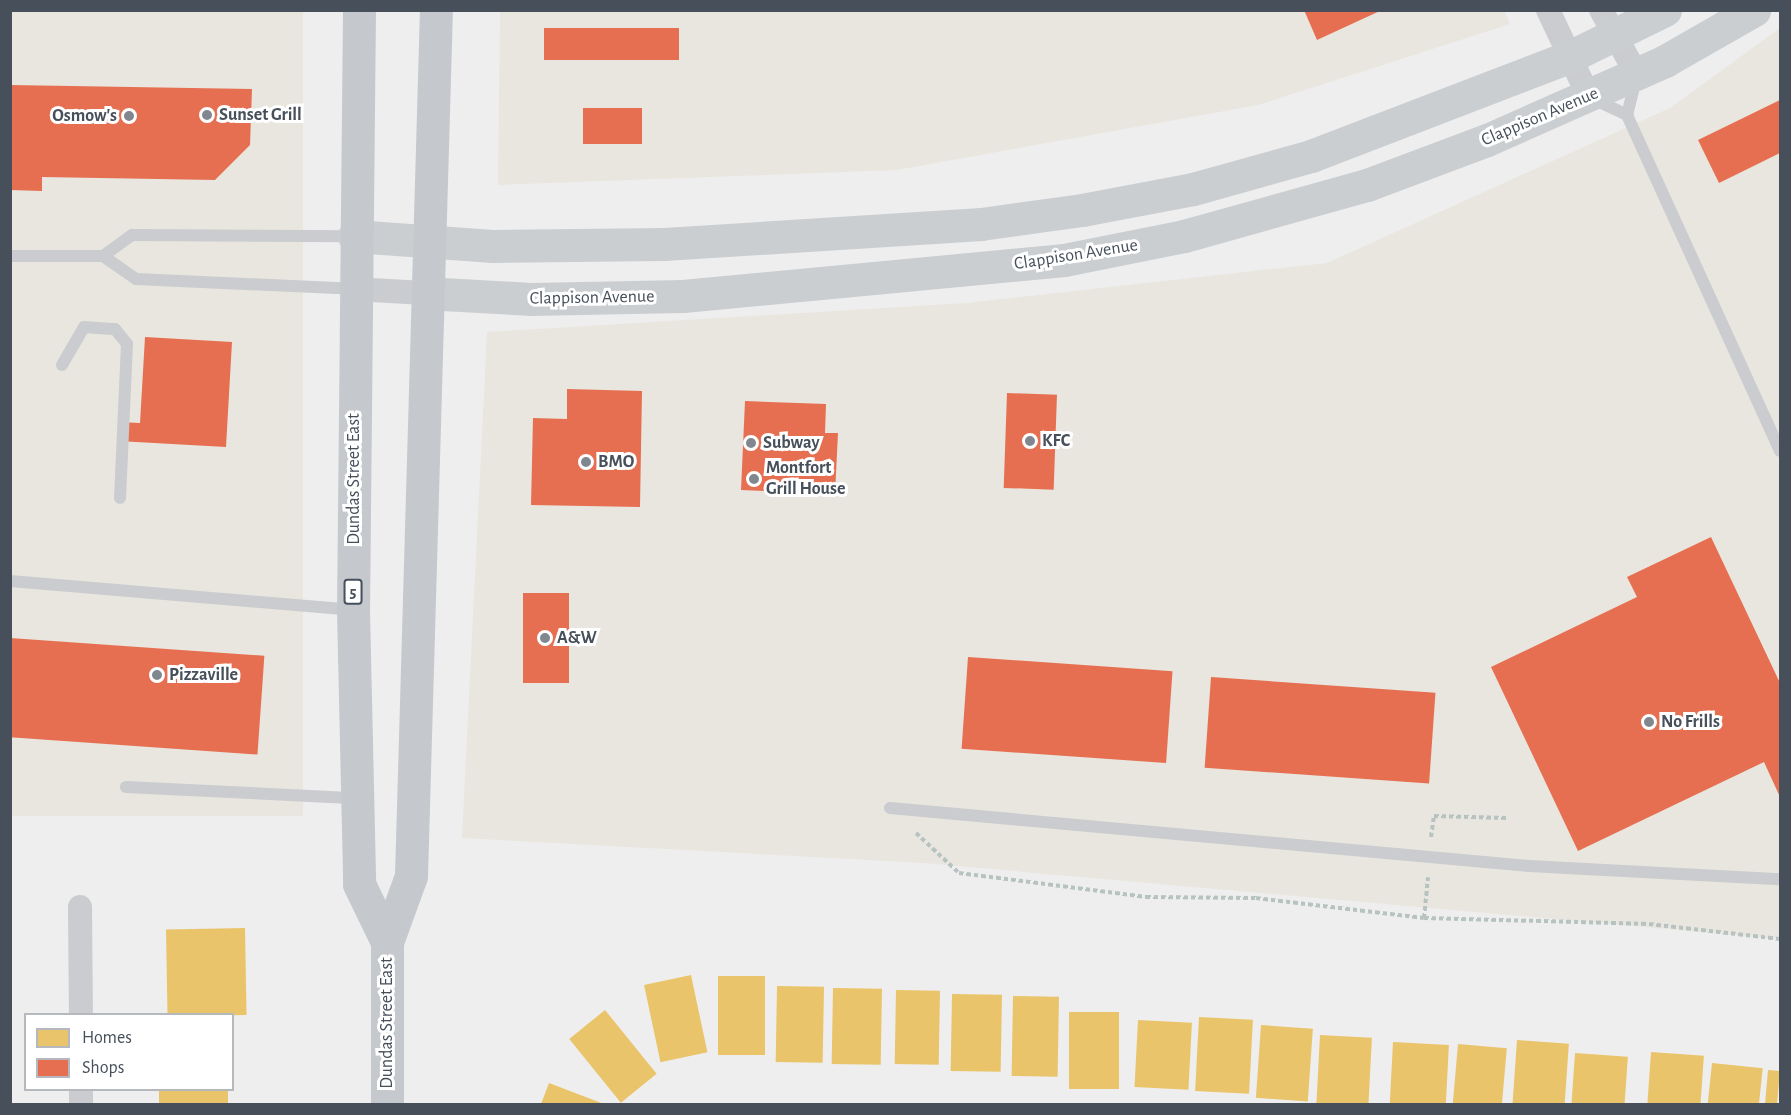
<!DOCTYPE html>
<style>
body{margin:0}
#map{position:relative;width:1791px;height:1115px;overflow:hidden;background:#efeeee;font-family:"Alegreya Sans",sans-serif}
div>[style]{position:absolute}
.commercial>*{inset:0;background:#e8e6de;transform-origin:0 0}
.homes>*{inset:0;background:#e9c46a;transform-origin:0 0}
.shops>*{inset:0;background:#e76f51;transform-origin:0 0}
.path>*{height:4px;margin-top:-2px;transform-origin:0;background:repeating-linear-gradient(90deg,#b7c3c0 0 4.5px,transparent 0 7.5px)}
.lane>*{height:12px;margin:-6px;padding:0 6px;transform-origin:6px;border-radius:6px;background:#cacccf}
.street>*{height:24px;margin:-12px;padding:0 12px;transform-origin:12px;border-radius:12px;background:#cacccf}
.secondary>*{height:33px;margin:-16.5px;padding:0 16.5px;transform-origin:16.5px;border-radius:16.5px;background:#cbced1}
.primary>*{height:33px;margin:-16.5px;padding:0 16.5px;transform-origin:16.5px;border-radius:16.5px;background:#c5c9cd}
.dots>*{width:16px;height:16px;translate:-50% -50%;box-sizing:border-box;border:3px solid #fff;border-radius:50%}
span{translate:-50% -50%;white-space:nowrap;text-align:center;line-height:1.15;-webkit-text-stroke:6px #fff;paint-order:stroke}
.shield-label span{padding:2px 4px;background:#fff;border:2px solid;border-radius:4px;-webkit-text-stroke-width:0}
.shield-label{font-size:16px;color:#464f5a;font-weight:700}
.poi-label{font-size:18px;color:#464f5a;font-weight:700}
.left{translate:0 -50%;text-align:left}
.right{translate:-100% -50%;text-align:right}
.street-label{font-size:18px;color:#464f5a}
.frame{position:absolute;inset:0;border:12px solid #464f5a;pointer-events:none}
.legend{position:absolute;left:24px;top:1013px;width:210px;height:78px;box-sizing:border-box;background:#fff;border:2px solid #b5b9bd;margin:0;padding:8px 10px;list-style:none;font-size:18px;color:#464f5a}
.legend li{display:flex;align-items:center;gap:12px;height:30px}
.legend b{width:30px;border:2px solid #b5b9bd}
</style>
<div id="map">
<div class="commercial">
<div style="clip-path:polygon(1504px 10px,1510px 24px,1258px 105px,897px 170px,498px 185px,500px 11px)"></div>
<div style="left:10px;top:11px;width:293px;height:805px"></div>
<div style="clip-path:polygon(1780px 28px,1780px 939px,924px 863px,462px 838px,487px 332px,967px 303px,1327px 263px,1670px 108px)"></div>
</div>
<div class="homes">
<div style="left:245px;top:928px;width:87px;height:79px;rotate:89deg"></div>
<div style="left:691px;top:975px;width:79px;height:48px;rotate:78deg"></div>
<div style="left:718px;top:976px;width:47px;height:79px"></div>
<div style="left:777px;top:986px;width:47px;height:76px;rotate:1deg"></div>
<div style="left:833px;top:988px;width:49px;height:76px;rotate:1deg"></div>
<div style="left:896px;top:990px;width:44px;height:74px;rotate:1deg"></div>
<div style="left:952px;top:994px;width:50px;height:77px;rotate:1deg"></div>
<div style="left:1013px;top:996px;width:46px;height:80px;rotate:1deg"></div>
<div style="left:605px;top:1010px;width:82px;height:46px;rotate:51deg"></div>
<div style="left:1069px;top:1012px;width:50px;height:77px"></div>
<div style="left:1199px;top:1017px;width:54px;height:74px;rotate:3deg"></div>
<div style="left:1138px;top:1020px;width:54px;height:67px;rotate:3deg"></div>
<div style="left:1261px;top:1025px;width:52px;height:73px;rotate:4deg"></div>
<div style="left:1320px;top:1035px;width:52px;height:69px;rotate:3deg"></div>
<div style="left:1517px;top:1040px;width:52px;height:64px;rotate:4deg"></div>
<div style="left:1393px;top:1042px;width:56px;height:62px;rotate:3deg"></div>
<div style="left:1458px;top:1044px;width:49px;height:60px;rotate:5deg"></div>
<div style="left:1651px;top:1052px;width:53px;height:52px;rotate:4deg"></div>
<div style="left:1575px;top:1053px;width:53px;height:51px;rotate:4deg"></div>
<div style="left:1712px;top:1063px;width:51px;height:41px;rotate:6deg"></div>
<div style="left:1768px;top:1070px;width:12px;height:34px;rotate:5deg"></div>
<div style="clip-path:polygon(549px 1083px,604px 1104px,541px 1104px)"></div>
<div style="left:159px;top:1090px;width:69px;height:14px"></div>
</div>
<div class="shops">
<div style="clip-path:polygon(1304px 10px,1382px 10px,1317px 40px)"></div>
<div style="left:544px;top:28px;width:135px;height:32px"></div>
<div style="clip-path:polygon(10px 85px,252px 89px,250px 145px,215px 180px,42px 177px,42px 191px,10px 190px)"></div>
<div style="clip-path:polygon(1780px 100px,1780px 153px,1719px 183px,1698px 140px)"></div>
<div style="left:583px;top:108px;width:59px;height:36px"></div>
<div style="clip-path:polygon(145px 337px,232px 342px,226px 447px,118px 441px,119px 422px,140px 423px)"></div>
<div style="clip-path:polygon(567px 389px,642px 391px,640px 507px,531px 505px,533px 418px,567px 419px)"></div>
<div style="left:1007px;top:393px;width:50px;height:95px;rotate:2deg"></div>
<div style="clip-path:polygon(745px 401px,826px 404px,825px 433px,838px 433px,835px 494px,741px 490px)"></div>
<div style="clip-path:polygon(1711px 537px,1780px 683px,1780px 797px,1764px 762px,1578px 851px,1491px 667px,1637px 597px,1627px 577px)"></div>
<div style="left:523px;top:593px;width:46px;height:90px"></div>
<div style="left:10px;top:638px;width:255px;height:99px;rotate:4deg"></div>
<div style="left:968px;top:657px;width:205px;height:92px;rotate:4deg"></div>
<div style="left:1211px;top:677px;width:225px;height:91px;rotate:4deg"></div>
</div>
<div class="path">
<div style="left:916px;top:833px;width:59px;rotate:42.9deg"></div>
<div style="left:959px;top:873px;width:189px;rotate:7.3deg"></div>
<div style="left:1146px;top:897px;width:110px;rotate:0.5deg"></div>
<div style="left:1256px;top:898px;width:169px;rotate:6.8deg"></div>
<div style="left:1424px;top:918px;width:225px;rotate:1.5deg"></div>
<div style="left:1649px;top:924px;width:132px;rotate:6.5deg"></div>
<div style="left:1431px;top:837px;width:21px;rotate:-82deg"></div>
<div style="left:1434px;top:816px;width:73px;rotate:1.6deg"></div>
<div style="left:1424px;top:918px;width:41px;rotate:-84.4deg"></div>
</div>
<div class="lane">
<div style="left:1636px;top:79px;width:37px;rotate:104deg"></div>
<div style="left:1627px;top:115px;width:369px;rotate:65.5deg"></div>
<div style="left:1593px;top:99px;width:38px;rotate:25deg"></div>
<div style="left:10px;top:256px;width:93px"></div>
<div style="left:103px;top:256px;width:36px;rotate:-36deg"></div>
<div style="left:132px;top:235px;width:222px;rotate:0.3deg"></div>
<div style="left:103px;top:256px;width:40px;rotate:34.9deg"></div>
<div style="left:136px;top:279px;width:217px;rotate:2.6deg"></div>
<div style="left:62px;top:365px;width:44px;rotate:-59.9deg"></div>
<div style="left:84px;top:327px;width:31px;rotate:4deg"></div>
<div style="left:115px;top:329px;width:19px;rotate:51deg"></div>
<div style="left:127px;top:344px;width:154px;rotate:92.6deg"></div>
<div style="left:10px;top:581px;width:343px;rotate:4.8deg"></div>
<div style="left:126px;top:787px;width:229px;rotate:2.8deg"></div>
<div style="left:890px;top:808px;width:642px;rotate:5.19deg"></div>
<div style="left:1529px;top:866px;width:251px;rotate:3deg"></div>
</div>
<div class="street">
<div style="left:1548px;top:10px;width:96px;rotate:64.8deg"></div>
<div style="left:1601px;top:10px;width:74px;rotate:61deg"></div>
<div style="left:353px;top:289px;width:72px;rotate:3.2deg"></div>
<div style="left:80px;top:907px;width:107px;rotate:89.5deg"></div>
<div style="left:81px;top:1090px;width:14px;rotate:90deg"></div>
</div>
<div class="secondary">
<div style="left:354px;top:236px;width:139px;rotate:4.1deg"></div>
<div style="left:493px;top:246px;width:171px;rotate:-0.7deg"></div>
<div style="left:664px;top:244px;width:318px;rotate:-3.6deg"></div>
<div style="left:981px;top:224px;width:102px;rotate:-7.9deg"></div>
<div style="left:1082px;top:210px;width:113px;rotate:-10.7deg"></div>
<div style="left:1193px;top:189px;width:123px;rotate:-15.6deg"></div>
<div style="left:1311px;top:156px;width:276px;rotate:-21deg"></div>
<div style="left:1569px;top:57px;width:107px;rotate:-26.1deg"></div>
<div style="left:425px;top:293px;width:106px;rotate:3.2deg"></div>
<div style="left:531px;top:299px;width:152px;rotate:-1.1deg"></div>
<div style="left:683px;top:296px;width:383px;rotate:-5.4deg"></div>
<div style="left:1064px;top:260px;width:122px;rotate:-11.3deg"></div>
<div style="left:1184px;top:236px;width:190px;rotate:-15.6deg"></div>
<div style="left:1367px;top:185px;width:128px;rotate:-20.6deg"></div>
<div style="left:1487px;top:140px;width:195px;rotate:-23.9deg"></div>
<div style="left:1665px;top:61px;width:103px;rotate:-29.8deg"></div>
</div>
<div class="primary">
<div style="left:359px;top:10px;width:600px;rotate:90.57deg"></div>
<div style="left:353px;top:610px;width:274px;rotate:88.7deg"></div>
<div style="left:359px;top:884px;width:64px;rotate:64.2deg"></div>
<div style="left:387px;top:1104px;width:162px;rotate:-90deg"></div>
<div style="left:387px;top:942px;width:70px;rotate:-70deg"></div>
<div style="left:411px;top:876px;width:866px;rotate:-88.35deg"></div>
</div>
<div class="dots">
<div style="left:207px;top:115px;background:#81878e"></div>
<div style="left:129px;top:116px;background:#81878e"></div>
<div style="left:1030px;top:441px;background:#81878e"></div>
<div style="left:751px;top:443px;background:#81878e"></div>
<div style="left:586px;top:462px;background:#81878e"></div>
<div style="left:754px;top:479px;background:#81878e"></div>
<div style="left:545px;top:638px;background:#81878e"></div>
<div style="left:157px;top:675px;background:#81878e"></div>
<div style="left:1649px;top:722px;background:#81878e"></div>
</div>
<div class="shield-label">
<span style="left:353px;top:592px">5</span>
</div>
<div class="poi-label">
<span class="left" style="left:219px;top:115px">Sunset Grill</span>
<span class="right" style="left:117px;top:116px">Osmow's</span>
<span class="left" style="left:1042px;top:441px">KFC</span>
<span class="left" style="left:763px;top:443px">Subway</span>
<span class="left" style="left:598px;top:462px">BMO</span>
<span class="left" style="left:766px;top:479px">Montfort<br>Grill House</span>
<span class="left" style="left:557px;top:638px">A&amp;W</span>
<span class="left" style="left:169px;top:675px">Pizzaville</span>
<span class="left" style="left:1661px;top:722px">No Frills</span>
</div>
<div class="street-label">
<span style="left:1540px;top:117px;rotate:-23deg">Clappison Avenue</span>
<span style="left:1076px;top:255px;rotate:-9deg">Clappison Avenue</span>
<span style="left:592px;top:298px;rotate:-1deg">Clappison Avenue</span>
<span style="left:354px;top:479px;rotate:-90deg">Dundas Street East</span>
<span style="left:387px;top:1023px;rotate:-90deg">Dundas Street East</span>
</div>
<div class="frame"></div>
<ul class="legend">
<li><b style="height:16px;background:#e9c46a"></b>Homes</li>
<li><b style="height:16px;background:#e76f51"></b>Shops</li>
</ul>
</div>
